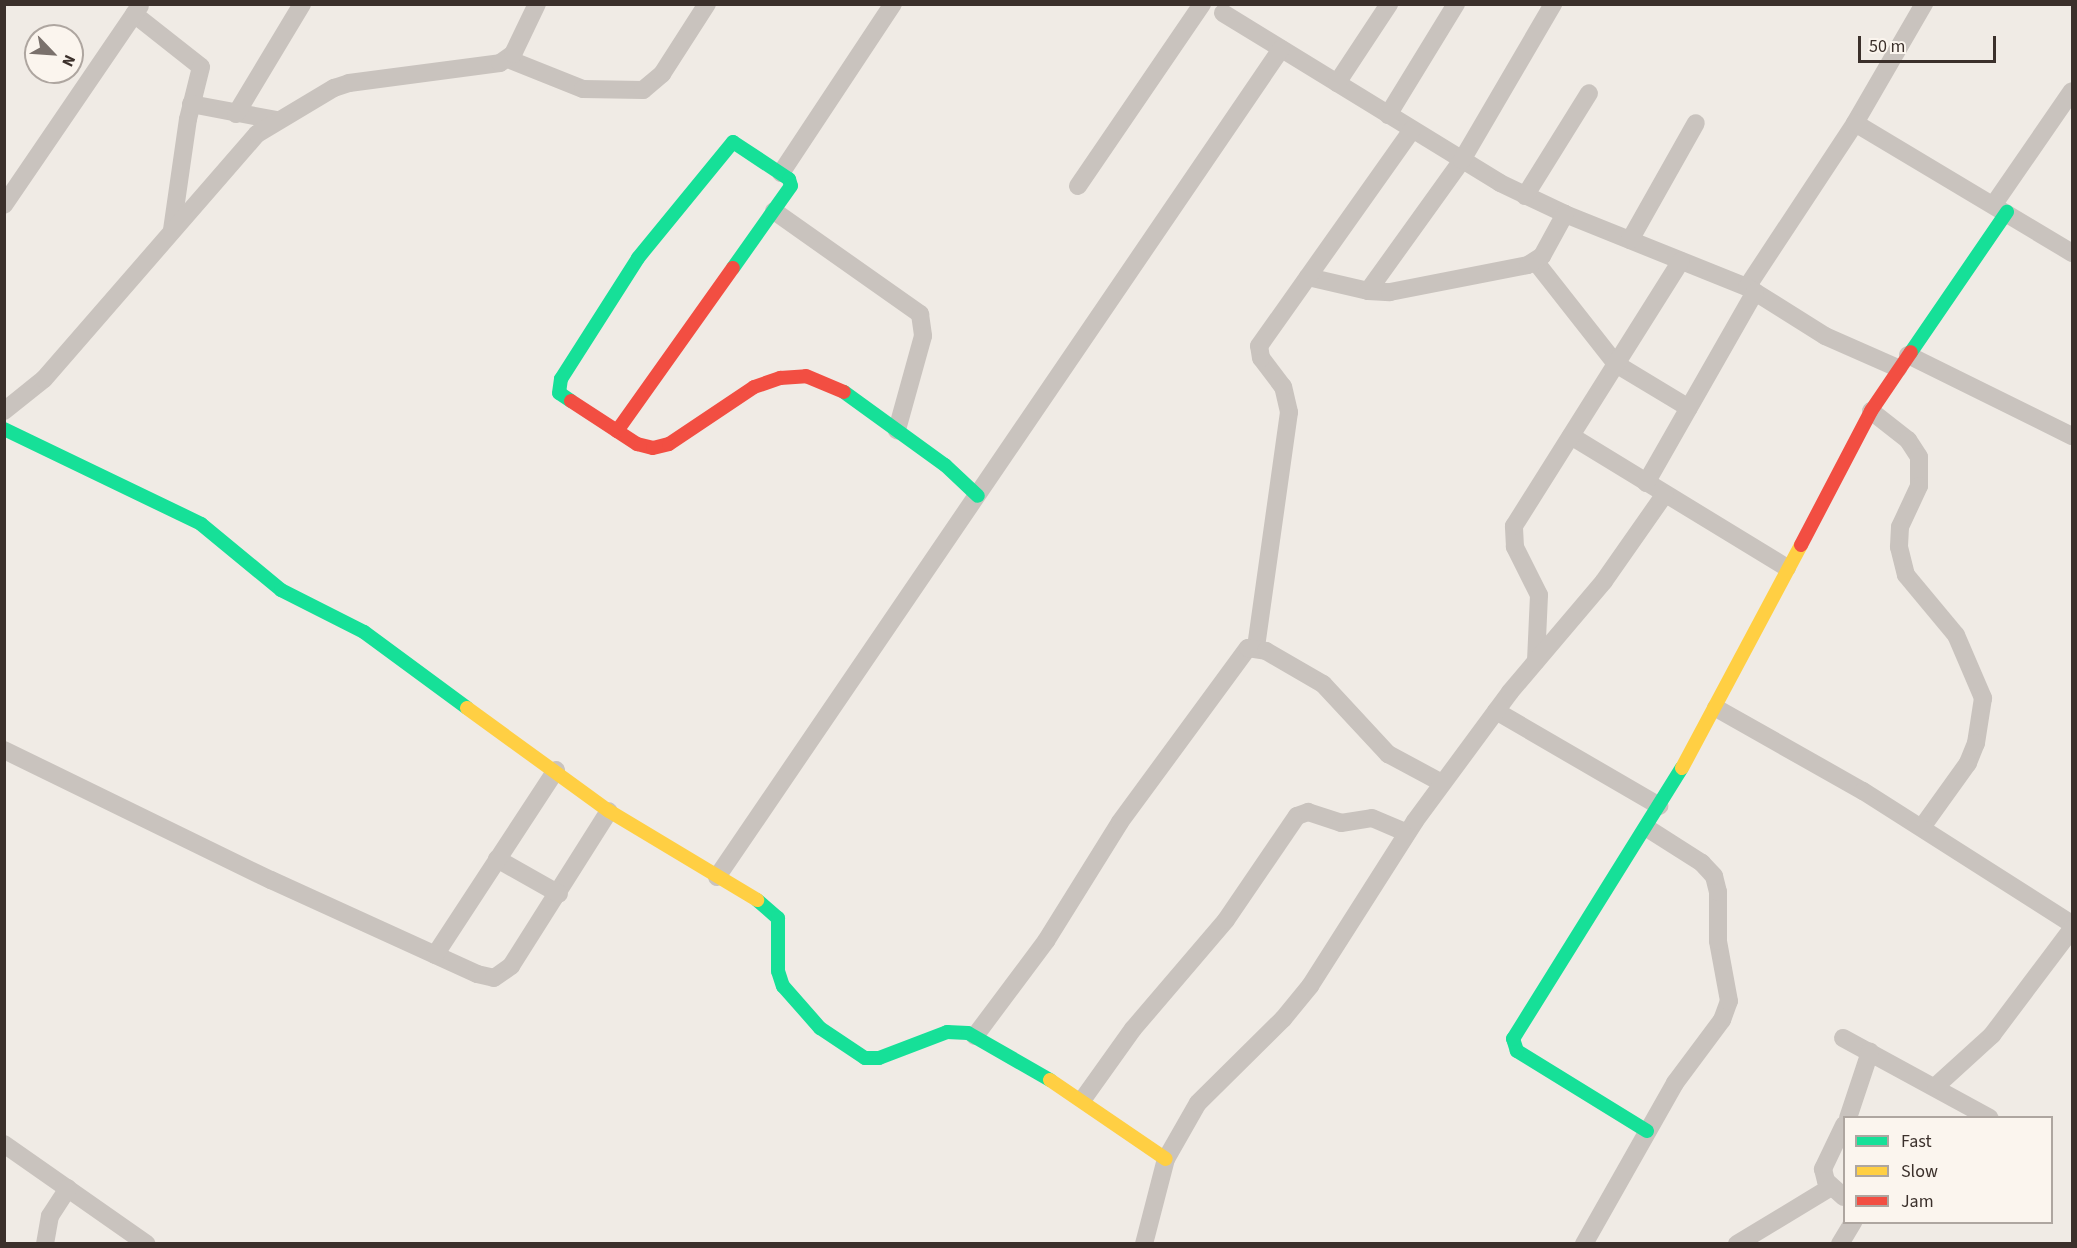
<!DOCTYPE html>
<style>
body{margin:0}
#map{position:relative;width:2077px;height:1248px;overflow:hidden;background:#f0ebe5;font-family:"Source Sans 3",sans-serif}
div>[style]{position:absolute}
.street>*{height:18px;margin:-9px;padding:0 9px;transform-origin:9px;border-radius:9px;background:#c9c3be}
.fast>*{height:14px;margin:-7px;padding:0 7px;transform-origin:7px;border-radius:7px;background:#16e098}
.slow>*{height:14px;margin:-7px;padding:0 7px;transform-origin:7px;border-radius:7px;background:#ffcf43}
.jam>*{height:14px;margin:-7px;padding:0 7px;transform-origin:7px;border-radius:7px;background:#f24e42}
span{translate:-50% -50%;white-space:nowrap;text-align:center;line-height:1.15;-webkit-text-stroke:4.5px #fbf5ee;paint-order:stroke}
.frame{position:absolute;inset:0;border:6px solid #3b302b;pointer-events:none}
.legend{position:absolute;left:1843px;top:1116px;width:210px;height:108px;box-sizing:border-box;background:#fbf5ee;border:2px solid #aea6a0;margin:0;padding:8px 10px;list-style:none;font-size:18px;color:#3b302b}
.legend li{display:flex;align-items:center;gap:12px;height:30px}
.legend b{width:30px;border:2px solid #aea6a0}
.north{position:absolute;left:24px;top:24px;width:60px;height:60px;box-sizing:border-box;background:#fbf5ee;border:2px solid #aea6a0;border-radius:50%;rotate:115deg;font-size:16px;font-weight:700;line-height:24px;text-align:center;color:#3b302b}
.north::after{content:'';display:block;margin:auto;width:21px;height:27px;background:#7a716c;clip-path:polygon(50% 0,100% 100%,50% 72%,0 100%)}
.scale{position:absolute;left:1858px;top:36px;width:138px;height:27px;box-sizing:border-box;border:3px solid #3b302b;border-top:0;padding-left:8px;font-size:18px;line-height:21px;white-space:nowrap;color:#3b302b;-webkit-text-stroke:4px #fbf5ee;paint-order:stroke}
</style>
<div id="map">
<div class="street">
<div style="left:1223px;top:13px;width:325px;rotate:31.5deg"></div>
<div style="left:1500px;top:183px;width:72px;rotate:25.5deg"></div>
<div style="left:1565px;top:214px;width:196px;rotate:21.9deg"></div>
<div style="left:1747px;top:287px;width:196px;rotate:-56.6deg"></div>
<div style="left:1855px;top:123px;width:138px;rotate:-59.9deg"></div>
<div style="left:134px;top:14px;width:85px;rotate:38.3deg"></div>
<div style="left:201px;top:67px;width:54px;rotate:104deg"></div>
<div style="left:188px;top:119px;width:112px;rotate:98.2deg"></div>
<div style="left:508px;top:59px;width:81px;rotate:21.8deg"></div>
<div style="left:583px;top:89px;width:60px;rotate:1deg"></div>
<div style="left:643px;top:90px;width:25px;rotate:-40deg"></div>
<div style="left:662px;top:74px;width:83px;rotate:-57.3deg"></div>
<div style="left:1337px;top:83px;width:95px;rotate:-56.6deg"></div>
<div style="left:191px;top:104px;width:86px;rotate:10.7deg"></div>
<div style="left:236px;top:114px;width:128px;rotate:-59deg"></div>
<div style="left:1388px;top:115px;width:130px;rotate:-58.5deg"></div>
<div style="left:1855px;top:123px;width:253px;rotate:30.9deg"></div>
<div style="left:781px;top:173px;width:203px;rotate:-56.5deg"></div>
<div style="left:1078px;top:186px;width:220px;rotate:-55.7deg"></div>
<div style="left:1525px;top:196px;width:121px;rotate:-58.1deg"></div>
<div style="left:1994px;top:204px;width:137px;rotate:-55.4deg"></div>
<div style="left:4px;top:205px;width:241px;rotate:-55.7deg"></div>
<div style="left:774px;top:211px;width:179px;rotate:35.2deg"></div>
<div style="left:920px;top:314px;width:22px;rotate:82deg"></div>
<div style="left:923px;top:336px;width:98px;rotate:105.5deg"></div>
<div style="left:1630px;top:240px;width:134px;rotate:-60.6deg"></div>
<div style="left:1535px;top:261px;width:131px;rotate:51.8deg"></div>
<div style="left:1616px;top:364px;width:85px;rotate:31.1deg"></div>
<div style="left:1308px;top:277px;width:62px;rotate:13.1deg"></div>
<div style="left:1368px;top:291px;width:22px;rotate:3deg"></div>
<div style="left:1390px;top:292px;width:141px;rotate:-11.1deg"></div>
<div style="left:1528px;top:265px;width:17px;rotate:-33deg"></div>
<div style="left:1542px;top:256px;width:48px;rotate:-61.3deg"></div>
<div style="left:1747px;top:287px;width:92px;rotate:32.1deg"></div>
<div style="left:1825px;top:336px;width:80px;rotate:23.7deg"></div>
<div style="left:1368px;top:291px;width:161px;rotate:-54.3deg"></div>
<div style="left:1462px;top:160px;width:181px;rotate:-59.7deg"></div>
<div style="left:1908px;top:355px;width:183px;rotate:26.3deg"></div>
<div style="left:4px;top:411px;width:51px;rotate:-38.7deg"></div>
<div style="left:44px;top:379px;width:325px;rotate:-49deg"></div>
<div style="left:257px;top:134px;width:90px;rotate:-30.9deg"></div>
<div style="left:334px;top:88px;width:16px;rotate:-18deg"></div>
<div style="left:349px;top:83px;width:152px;rotate:-7.5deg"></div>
<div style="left:500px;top:63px;width:16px;rotate:-35deg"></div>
<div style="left:513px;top:54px;width:55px;rotate:-64.4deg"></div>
<div style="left:1871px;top:411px;width:47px;rotate:38.1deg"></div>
<div style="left:1908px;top:440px;width:20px;rotate:57deg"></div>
<div style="left:1919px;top:457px;width:29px;rotate:90deg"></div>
<div style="left:1919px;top:486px;width:45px;rotate:114.9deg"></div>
<div style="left:1900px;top:527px;width:20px;rotate:93deg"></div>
<div style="left:1899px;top:547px;width:29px;rotate:76deg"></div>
<div style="left:1906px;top:575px;width:78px;rotate:50.2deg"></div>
<div style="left:1956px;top:635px;width:69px;rotate:66.8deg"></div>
<div style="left:1983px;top:698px;width:46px;rotate:98.8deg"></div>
<div style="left:1976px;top:743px;width:22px;rotate:112deg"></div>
<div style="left:1968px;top:763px;width:79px;rotate:125.7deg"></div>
<div style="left:1571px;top:436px;width:253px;rotate:31.4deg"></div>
<div style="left:1646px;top:483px;width:220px;rotate:-60.3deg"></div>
<div style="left:1256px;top:647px;width:237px;rotate:-82deg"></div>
<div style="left:1289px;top:412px;width:26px;rotate:-103deg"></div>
<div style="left:1283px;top:387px;width:36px;rotate:-127deg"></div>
<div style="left:1261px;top:358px;width:12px;rotate:-99deg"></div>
<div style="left:1259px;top:346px;width:265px;rotate:-54.7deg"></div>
<div style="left:1536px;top:661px;width:66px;rotate:-87.4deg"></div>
<div style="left:1539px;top:595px;width:54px;rotate:-116.6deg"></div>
<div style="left:1515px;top:547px;width:21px;rotate:-93deg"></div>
<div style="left:1514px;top:526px;width:313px;rotate:-57.8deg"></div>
<div style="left:1716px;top:708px;width:169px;rotate:29.5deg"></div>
<div style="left:1863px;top:791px;width:248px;rotate:32.5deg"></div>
<div style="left:1496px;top:711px;width:189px;rotate:30.2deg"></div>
<div style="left:4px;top:750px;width:297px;rotate:26deg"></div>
<div style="left:271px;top:880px;width:226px;rotate:24.5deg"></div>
<div style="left:477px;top:974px;width:17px;rotate:13deg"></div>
<div style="left:494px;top:978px;width:21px;rotate:-35deg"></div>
<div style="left:511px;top:966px;width:183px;rotate:-57.7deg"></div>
<div style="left:497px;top:859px;width:71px;rotate:29.4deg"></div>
<div style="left:717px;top:877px;width:1002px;rotate:-55.74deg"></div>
<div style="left:435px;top:955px;width:221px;rotate:-56.8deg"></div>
<div style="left:975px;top:1036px;width:119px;rotate:-53.2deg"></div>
<div style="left:1046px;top:941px;width:140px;rotate:-58.1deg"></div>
<div style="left:1120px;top:822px;width:216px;rotate:-53.7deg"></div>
<div style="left:1248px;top:648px;width:18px;rotate:9deg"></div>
<div style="left:1266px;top:651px;width:66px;rotate:30.1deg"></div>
<div style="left:1323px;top:684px;width:96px;rotate:47.1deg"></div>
<div style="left:1388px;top:754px;width:61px;rotate:28.2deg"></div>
<div style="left:1843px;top:1038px;width:167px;rotate:28.6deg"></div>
<div style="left:1936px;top:1086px;width:76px;rotate:-42.3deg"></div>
<div style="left:1992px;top:1035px;width:133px;rotate:-53deg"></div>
<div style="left:1083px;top:1099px;width:86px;rotate:-54.5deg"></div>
<div style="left:1133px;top:1029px;width:143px;rotate:-49.5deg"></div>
<div style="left:1226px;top:920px;width:126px;rotate:-55.7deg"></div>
<div style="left:1297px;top:816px;width:12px;rotate:-20deg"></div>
<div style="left:1308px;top:812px;width:35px;rotate:18deg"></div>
<div style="left:1341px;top:823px;width:31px;rotate:-9deg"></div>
<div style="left:1372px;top:818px;width:38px;rotate:23deg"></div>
<div style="left:1848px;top:1118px;width:70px;rotate:-71.6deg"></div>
<div style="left:1844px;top:1125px;width:49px;rotate:115.5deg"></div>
<div style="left:1823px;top:1169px;width:12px;rotate:76deg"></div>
<div style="left:1826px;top:1181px;width:24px;rotate:42deg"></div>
<div style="left:4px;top:1144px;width:174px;rotate:35deg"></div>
<div style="left:45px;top:1244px;width:28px;rotate:-80deg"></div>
<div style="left:50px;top:1216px;width:33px;rotate:-57deg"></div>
<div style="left:1144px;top:1244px;width:88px;rotate:-75.5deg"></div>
<div style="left:1166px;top:1159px;width:64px;rotate:-60.3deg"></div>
<div style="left:1198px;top:1103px;width:120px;rotate:-44.7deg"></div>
<div style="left:1283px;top:1019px;width:43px;rotate:-50.7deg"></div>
<div style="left:1310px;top:986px;width:196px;rotate:-57.5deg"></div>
<div style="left:1415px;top:821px;width:160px;rotate:-53.6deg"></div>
<div style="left:1510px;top:692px;width:145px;rotate:-49.7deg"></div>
<div style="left:1604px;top:581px;width:106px;rotate:-55deg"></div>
<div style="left:1584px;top:1244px;width:185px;rotate:-60.5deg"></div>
<div style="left:1675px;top:1083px;width:79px;rotate:-53.3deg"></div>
<div style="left:1722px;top:1020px;width:20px;rotate:-70deg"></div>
<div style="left:1729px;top:1001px;width:61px;rotate:-100.4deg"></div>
<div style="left:1718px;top:941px;width:49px;rotate:-90deg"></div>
<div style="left:1718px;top:892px;width:16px;rotate:-104deg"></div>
<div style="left:1714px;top:876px;width:18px;rotate:-133deg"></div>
<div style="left:1702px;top:863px;width:65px;rotate:-147.5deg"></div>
<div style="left:1737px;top:1244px;width:110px;rotate:-31.2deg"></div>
<div style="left:1840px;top:1244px;width:26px;rotate:-59deg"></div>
</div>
<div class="fast">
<div style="left:1911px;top:352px;width:170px;rotate:-55.6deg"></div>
<div style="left:844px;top:392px;width:125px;rotate:35.9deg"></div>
<div style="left:945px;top:465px;width:45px;rotate:43.2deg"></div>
<div style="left:571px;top:401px;width:14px;rotate:-146deg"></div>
<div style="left:559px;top:393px;width:14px;rotate:-82deg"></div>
<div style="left:561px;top:379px;width:143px;rotate:-57.5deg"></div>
<div style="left:638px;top:258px;width:150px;rotate:-50.7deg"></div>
<div style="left:733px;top:142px;width:67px;rotate:33.5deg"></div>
<div style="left:789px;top:179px;width:7px;rotate:74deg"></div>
<div style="left:791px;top:186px;width:100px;rotate:125.3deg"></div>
<div style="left:4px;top:429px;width:219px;rotate:25.7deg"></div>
<div style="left:201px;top:524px;width:104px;rotate:39.5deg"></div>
<div style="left:281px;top:590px;width:93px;rotate:26.8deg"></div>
<div style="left:364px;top:632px;width:128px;rotate:36.4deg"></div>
<div style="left:757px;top:900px;width:28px;rotate:41deg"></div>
<div style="left:778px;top:918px;width:53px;rotate:90deg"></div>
<div style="left:778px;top:971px;width:16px;rotate:72deg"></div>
<div style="left:783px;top:986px;width:56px;rotate:48.6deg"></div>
<div style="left:820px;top:1028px;width:54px;rotate:33.7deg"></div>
<div style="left:865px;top:1058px;width:14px"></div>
<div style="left:879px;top:1058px;width:73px;rotate:-20.9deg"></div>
<div style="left:947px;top:1032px;width:21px;rotate:3deg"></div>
<div style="left:968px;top:1033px;width:95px;rotate:29.8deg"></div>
<div style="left:1647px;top:1131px;width:153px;rotate:-148.4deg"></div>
<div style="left:1517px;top:1051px;width:13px;rotate:-108deg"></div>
<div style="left:1513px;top:1039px;width:319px;rotate:-58.1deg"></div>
</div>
<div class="slow">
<div style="left:467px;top:708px;width:175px;rotate:36deg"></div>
<div style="left:609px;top:811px;width:173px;rotate:31deg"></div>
<div style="left:1682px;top:768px;width:253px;rotate:-61.9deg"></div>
<div style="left:1050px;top:1080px;width:140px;rotate:34.3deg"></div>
</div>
<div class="jam">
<div style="left:571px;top:401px;width:79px;rotate:33.1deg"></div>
<div style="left:637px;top:444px;width:16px;rotate:14deg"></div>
<div style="left:653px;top:448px;width:16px;rotate:-14deg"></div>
<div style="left:669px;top:444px;width:102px;rotate:-33.8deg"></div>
<div style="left:754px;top:387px;width:28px;rotate:-19deg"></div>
<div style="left:780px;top:378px;width:26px;rotate:-4deg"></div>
<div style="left:806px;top:376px;width:41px;rotate:22.8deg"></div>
<div style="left:617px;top:431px;width:200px;rotate:-54.6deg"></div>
<div style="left:1801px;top:545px;width:151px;rotate:-62.4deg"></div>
<div style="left:1871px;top:411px;width:71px;rotate:-55.9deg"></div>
</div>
<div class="frame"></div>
<ul class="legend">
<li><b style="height:8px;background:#16e098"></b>Fast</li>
<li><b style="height:8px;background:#ffcf43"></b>Slow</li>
<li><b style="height:8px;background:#f24e42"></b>Jam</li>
</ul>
<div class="north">N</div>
<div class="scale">50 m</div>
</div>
